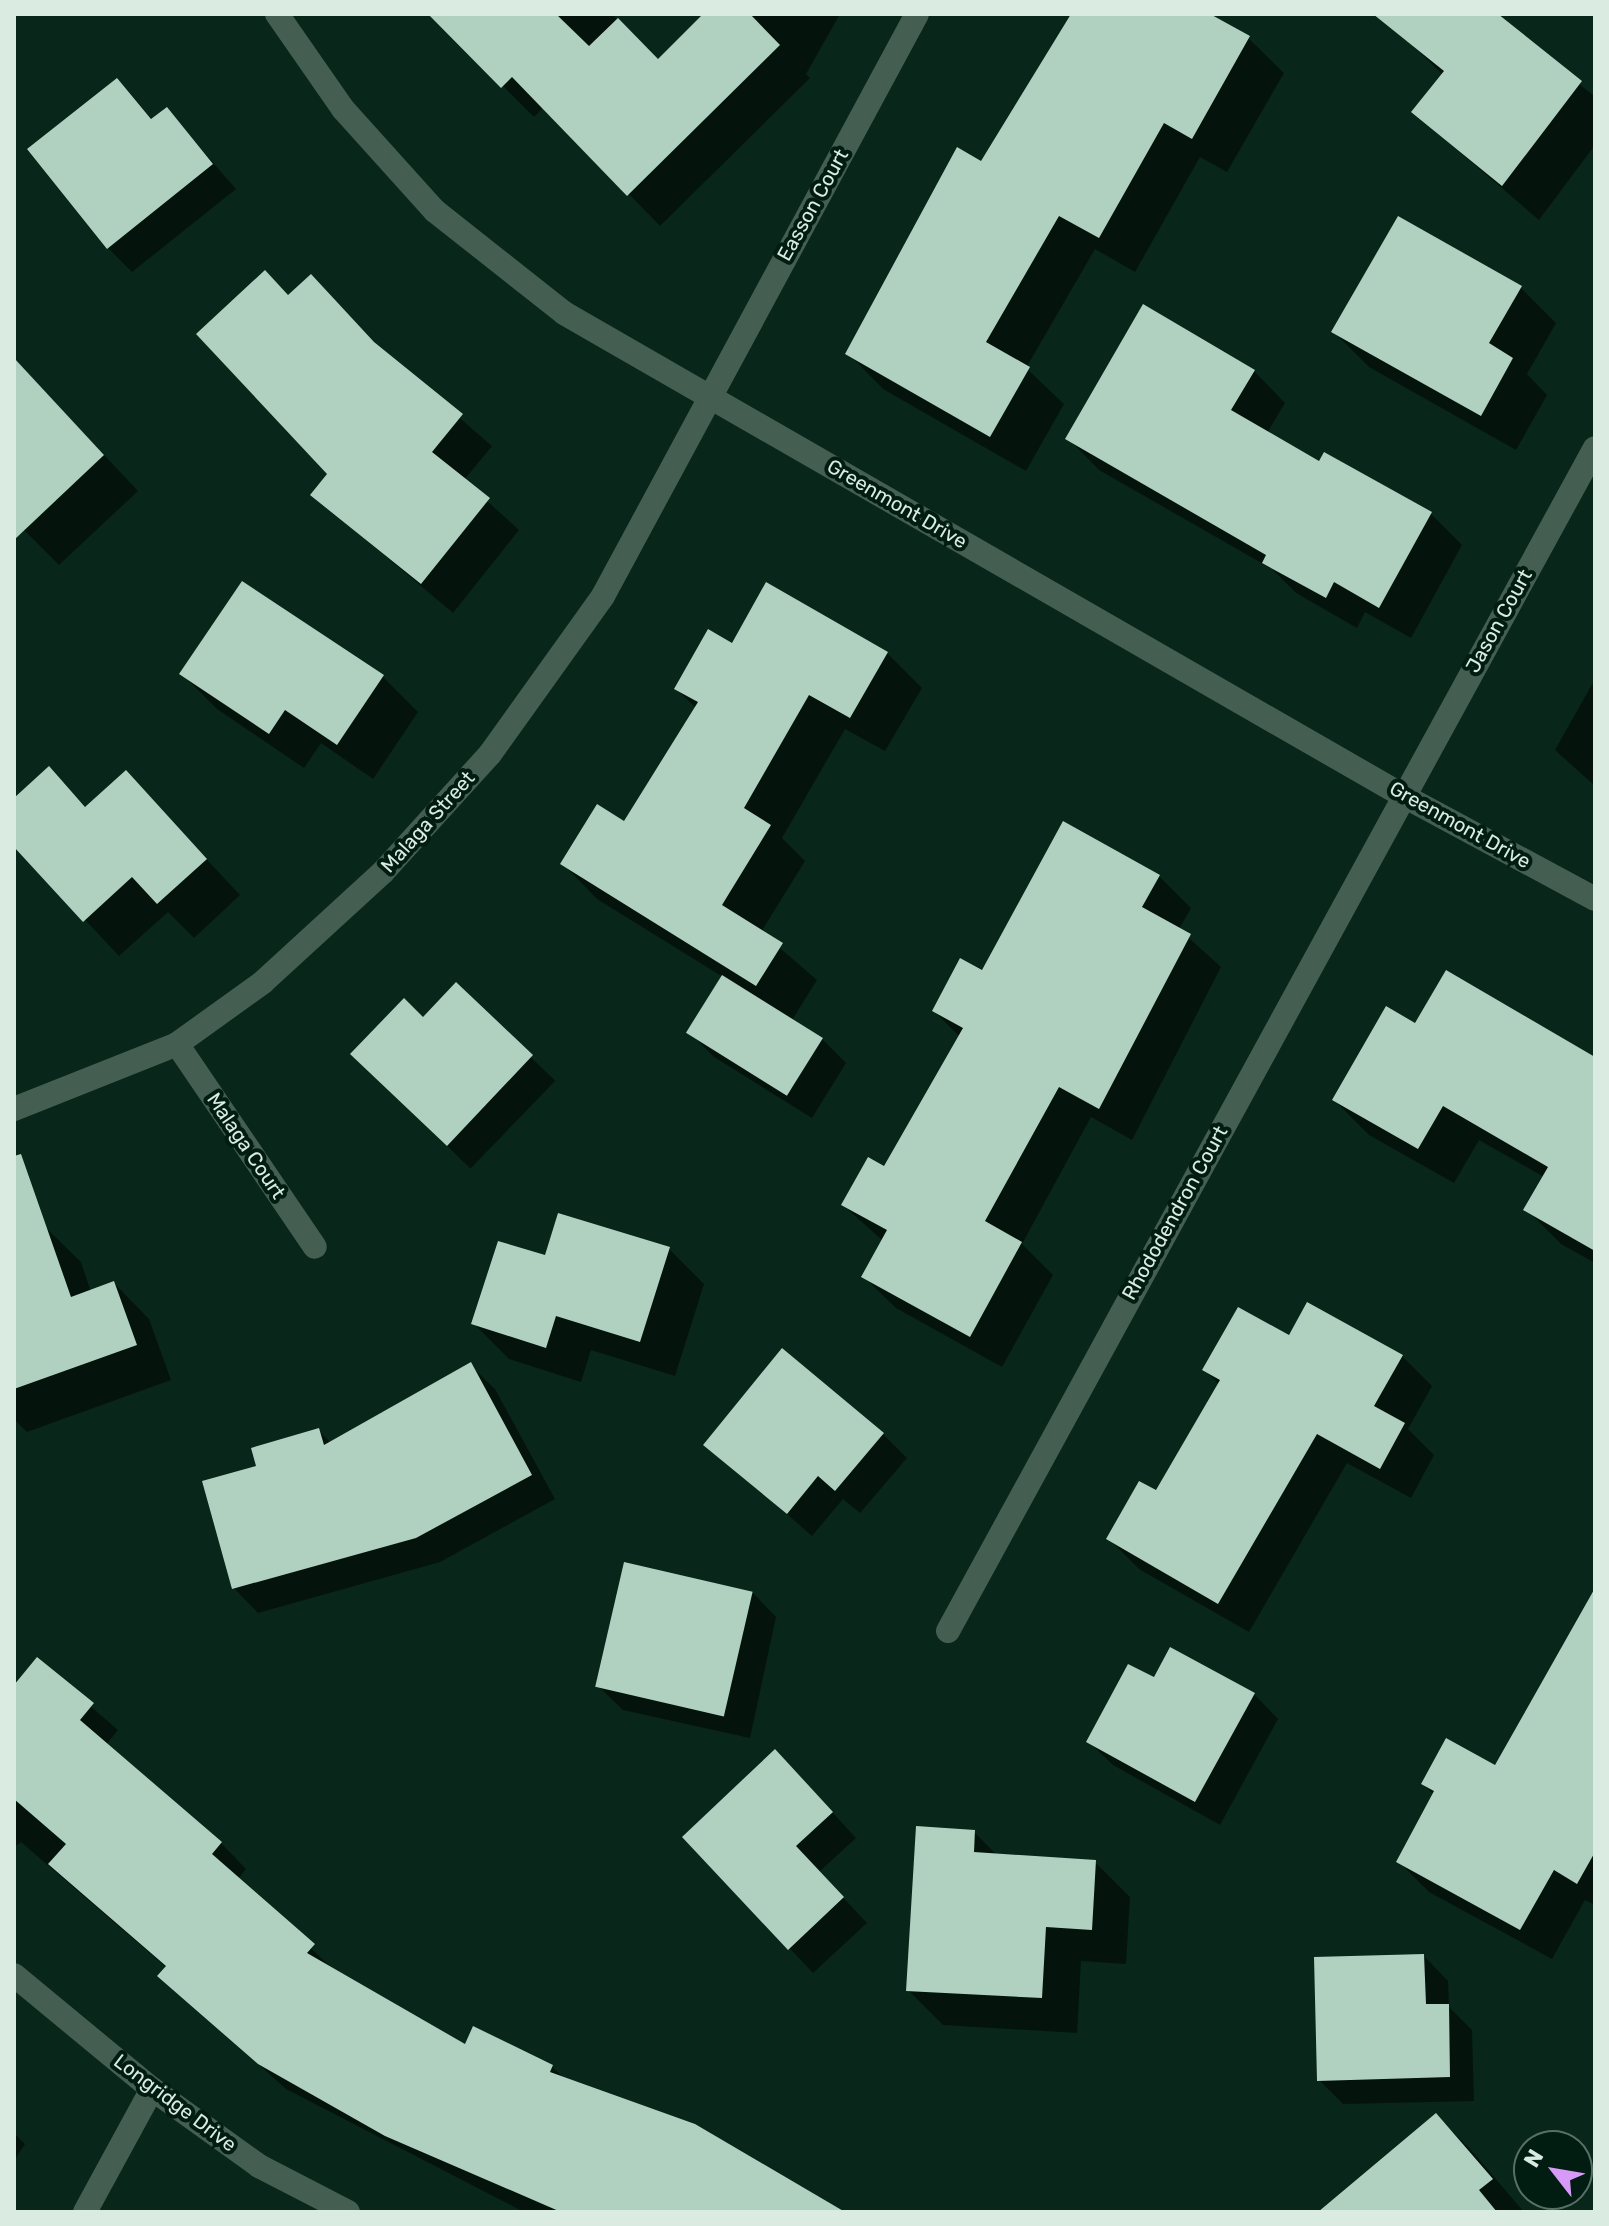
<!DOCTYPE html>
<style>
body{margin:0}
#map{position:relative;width:1609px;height:2226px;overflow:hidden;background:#08261a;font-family:Rubik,sans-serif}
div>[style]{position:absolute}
.shadow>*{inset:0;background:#0007;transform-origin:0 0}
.building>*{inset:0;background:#b0d1c0;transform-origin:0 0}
.street>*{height:24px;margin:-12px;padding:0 12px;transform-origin:12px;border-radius:12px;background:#455e52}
span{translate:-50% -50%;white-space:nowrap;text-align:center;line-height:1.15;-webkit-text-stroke:8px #011c11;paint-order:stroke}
.street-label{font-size:20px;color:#daebe2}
.frame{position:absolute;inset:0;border:16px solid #daebe2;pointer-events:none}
.north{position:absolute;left:1513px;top:2130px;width:80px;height:80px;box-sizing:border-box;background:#011c11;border:2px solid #586f65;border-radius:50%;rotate:301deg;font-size:22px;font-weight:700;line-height:32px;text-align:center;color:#daebe2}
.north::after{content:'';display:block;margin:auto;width:28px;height:36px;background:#d89af8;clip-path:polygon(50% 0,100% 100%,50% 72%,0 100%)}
</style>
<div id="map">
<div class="shadow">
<div style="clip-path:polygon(452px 14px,612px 14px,658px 61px,706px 14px,840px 14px,806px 74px,810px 78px,660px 226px,544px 107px,534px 117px,442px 25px)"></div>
<div style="clip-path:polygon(1074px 14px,1206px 14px,1248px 38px,1284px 73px,1227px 172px,1200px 157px,1135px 272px,1095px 249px,1026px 368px,1064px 404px,1026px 471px,883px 389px,848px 353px,982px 163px)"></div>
<div style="clip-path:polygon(1424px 14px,1495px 14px,1595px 97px,1595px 145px,1539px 220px,1413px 112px,1443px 75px,1405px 38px)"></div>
<div style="clip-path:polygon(117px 80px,153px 120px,166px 109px,236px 189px,132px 272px,108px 248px)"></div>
<div style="clip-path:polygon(1398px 219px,1521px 288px,1556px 323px,1527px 374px,1547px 395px,1516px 450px,1369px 367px,1334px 332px)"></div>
<div style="clip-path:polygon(289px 297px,381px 350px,492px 446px,464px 480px,519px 530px,453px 613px,313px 495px,330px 474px)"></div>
<div style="clip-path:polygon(14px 359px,138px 491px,59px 565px,14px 520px)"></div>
<div style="clip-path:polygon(1254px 371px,1285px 403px,1267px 433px,1320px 464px,1325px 455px,1431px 514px,1462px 545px,1411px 638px,1365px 612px,1357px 628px,1296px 593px,1272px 569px,1099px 470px,1068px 438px)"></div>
<div style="clip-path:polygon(733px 646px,887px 653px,922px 688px,885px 751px,845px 729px,782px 838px,805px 861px,761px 932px,817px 980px,792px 1020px,822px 1039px,846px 1063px,812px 1118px,714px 1057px,690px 1033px,723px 977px,597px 899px,562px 863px,625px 824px,696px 708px,676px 689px)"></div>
<div style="clip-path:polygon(182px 674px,383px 677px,418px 712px,373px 779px,321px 743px,304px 768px,217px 709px)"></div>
<div style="clip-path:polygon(1595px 679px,1595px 786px,1555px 750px)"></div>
<div style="clip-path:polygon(48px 769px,87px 808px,126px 773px,240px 895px,194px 938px,168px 912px,119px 956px,14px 844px,14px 800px)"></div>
<div style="clip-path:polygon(1159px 876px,1191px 908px,1179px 929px,1221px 967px,1132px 1140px,1091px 1117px,1022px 1244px,1053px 1275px,1002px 1367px,896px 1308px,864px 1277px,883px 1241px,843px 1205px,885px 1168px,960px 1037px,934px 1011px,982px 973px)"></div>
<div style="left:456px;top:985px;width:138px;height:122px;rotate:44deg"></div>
<div style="clip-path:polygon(1416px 1026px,1595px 1060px,1595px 1263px,1561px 1244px,1526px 1209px,1544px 1177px,1479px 1140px,1454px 1183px,1369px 1135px,1334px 1100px)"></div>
<div style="clip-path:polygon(45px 1227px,81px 1262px,91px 1292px,114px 1283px,149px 1319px,171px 1380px,27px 1432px,14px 1419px,14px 1238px)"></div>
<div style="clip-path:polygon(669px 1249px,704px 1284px,675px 1376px,591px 1350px,581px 1382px,509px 1359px,473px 1323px,547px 1258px)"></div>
<div style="clip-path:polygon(1290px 1337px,1402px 1356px,1432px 1386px,1408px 1429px,1434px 1455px,1411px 1498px,1347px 1463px,1249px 1632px,1139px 1569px,1109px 1539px,1157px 1493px,1219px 1385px,1205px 1370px)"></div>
<div style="clip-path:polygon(470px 1365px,495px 1389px,555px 1499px,440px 1562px,258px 1613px,234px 1588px,258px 1467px,319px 1431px,331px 1443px)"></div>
<div style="clip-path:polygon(883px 1434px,907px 1458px,860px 1513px,843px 1499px,812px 1536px,706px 1444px)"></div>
<div style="clip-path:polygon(752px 1592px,776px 1617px,750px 1738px,623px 1710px,598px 1686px)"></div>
<div style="clip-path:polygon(1595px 1603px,1595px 1905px,1585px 1900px,1552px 1959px,1429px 1892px,1398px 1861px,1434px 1795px,1423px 1784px,1496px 1768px)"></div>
<div style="clip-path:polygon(37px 1660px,118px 1730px,106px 1745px,221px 1843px,246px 1869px,238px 1879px,337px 1973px,466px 2046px,552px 2067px,565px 2079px,842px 2212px,524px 2212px,286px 2089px,160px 1976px,167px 1968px,21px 1842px,14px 1847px,14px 1689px)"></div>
<div style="clip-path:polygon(1155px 1680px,1254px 1694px,1278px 1719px,1220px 1825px,1113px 1765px,1088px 1741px)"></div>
<div style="clip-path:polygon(799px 1776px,856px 1838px,819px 1872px,867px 1923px,813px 1973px,685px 1837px)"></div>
<div style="clip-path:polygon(974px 1832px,998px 1856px,1095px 1862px,1130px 1897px,1126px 1964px,1081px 1961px,1077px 2033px,943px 2025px,908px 1990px)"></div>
<div style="clip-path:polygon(1424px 1956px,1448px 1981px,1449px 2007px,1472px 2030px,1474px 2101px,1343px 2104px,1319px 2080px)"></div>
<div style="clip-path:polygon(1436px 2115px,1471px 2150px,1524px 2212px,1359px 2212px)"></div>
<div style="clip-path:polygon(14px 2133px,25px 2144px,14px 2161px)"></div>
</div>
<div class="building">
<div style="clip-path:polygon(428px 14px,556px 14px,589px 46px,618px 18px,658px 59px,703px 14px,750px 14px,780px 45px,627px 196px,512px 77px,501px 88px)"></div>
<div style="clip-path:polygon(1071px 14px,1210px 14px,1250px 36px,1192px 139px,1164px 123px,1099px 238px,1059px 216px,986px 342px,1030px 367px,990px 437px,845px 354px,957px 147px,981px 161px)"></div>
<div style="clip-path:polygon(1373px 14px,1498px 14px,1582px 81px,1502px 186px,1411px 112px,1444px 71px)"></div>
<div style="clip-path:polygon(117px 78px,151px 119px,167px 107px,213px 164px,107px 249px,27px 149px)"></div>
<div style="clip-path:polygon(1398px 216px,1522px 286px,1489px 343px,1513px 358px,1481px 416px,1331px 332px)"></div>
<div style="clip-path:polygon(265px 270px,288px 295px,311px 274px,374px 342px,463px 414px,432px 452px,490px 498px,421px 584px,310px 495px,327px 474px,196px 334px)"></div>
<div style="clip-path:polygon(1143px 304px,1255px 370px,1231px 410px,1319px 461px,1324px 452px,1432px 512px,1379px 608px,1334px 582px,1326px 598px,1262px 563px,1266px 555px,1065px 439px)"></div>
<div style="clip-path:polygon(14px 358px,104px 455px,14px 540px)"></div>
<div style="clip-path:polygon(242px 581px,384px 675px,337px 745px,285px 710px,269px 734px,179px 674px)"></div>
<div style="clip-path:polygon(766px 582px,888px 652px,850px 718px,809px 695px,744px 808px,771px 825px,722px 905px,783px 943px,756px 986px,560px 864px,597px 804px,624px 821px,698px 702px,674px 689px,708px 629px,732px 643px)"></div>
<div style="clip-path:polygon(49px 766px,85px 807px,126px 770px,207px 859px,157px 904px,132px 877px,83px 922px,14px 847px,14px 798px)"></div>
<div style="clip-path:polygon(1063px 821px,1160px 875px,1142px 907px,1191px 934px,1099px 1109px,1059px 1087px,985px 1221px,1022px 1242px,970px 1337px,861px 1277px,887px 1230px,841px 1205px,868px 1157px,884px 1166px,963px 1028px,932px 1011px,960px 958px,982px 970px)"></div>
<div style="clip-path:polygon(1446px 970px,1595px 1057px,1595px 1251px,1523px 1210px,1548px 1167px,1443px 1106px,1418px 1149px,1332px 1100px,1386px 1006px,1415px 1023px)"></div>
<div style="left:722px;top:975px;width:119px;height:68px;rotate:32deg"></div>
<div style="clip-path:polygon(456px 982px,533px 1055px,447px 1146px,350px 1054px,404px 998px,423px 1017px)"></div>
<div style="clip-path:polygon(21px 1154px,71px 1297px,114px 1281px,137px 1345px,14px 1389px,14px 1156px)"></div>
<div style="clip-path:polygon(558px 1213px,670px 1247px,640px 1342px,556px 1316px,546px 1348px,471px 1324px,498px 1241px,545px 1255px)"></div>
<div style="clip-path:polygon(1307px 1302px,1403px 1355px,1374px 1406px,1405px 1423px,1380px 1469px,1317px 1434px,1218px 1604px,1106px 1539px,1139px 1481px,1156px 1490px,1220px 1380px,1202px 1370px,1238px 1307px,1289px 1335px)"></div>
<div style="clip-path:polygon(782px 1348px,884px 1433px,835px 1491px,818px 1476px,787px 1514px,703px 1445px)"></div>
<div style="clip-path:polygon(471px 1362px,532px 1475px,416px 1538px,232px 1589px,202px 1481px,256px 1466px,251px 1448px,319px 1428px,324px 1445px)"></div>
<div style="left:624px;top:1562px;width:132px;height:128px;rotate:13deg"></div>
<div style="clip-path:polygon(1595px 1588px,1595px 1852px,1577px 1884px,1554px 1870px,1520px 1930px,1396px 1862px,1434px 1791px,1421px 1784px,1446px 1738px,1495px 1765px)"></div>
<div style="clip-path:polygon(1170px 1647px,1255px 1693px,1195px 1802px,1086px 1742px,1128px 1664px,1154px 1677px)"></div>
<div style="clip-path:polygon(37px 1657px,94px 1703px,80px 1720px,222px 1842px,212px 1854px,315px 1944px,307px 1953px,465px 2044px,473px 2026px,553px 2065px,550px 2072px,695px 2124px,845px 2212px,561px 2212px,385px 2136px,258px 2064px,157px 1976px,166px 1966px,48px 1864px,66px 1844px,14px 1799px,14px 1685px)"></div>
<div style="clip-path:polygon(775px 1749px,833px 1812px,796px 1846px,844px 1897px,788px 1950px,682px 1837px)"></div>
<div style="clip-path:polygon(916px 1826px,975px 1830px,974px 1852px,1096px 1860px,1092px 1930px,1046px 1927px,1042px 1998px,906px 1991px)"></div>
<div style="clip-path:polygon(1424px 1954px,1426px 2004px,1449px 2004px,1450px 2077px,1317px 2081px,1314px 1957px)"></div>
<div style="clip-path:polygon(1436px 2113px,1493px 2179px,1479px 2190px,1497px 2212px,1318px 2212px)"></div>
</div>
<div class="street">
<div style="left:277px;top:14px;width:116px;rotate:55.2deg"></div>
<div style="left:343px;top:109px;width:137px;rotate:48deg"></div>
<div style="left:435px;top:211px;width:164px;rotate:38.3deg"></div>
<div style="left:564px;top:313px;width:967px;rotate:29.91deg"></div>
<div style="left:1402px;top:795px;width:219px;rotate:28.3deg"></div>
<div style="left:177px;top:1044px;width:245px;rotate:55.8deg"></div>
<div style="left:14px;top:1109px;width:175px;rotate:-21.7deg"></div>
<div style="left:177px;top:1044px;width:105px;rotate:-35.7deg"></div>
<div style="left:262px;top:983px;width:164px;rotate:-42.5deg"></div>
<div style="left:383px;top:872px;width:159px;rotate:-47.8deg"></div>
<div style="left:490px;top:754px;width:194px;rotate:-54.4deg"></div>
<div style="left:603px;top:596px;width:661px;rotate:-61.65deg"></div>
<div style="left:948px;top:1631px;width:1348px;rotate:-61.33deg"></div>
<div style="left:14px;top:1975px;width:179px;rotate:39.6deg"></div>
<div style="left:152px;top:2089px;width:132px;rotate:35.7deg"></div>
<div style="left:259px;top:2166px;width:100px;rotate:27.3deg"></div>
<div style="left:85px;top:2212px;width:140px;rotate:-61.4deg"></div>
</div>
<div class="street-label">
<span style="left:813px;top:205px;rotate:-61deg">Easson Court</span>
<span style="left:897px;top:504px;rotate:30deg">Greenmont Drive</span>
<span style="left:1499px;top:621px;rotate:-61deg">Jason Court</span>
<span style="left:428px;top:822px;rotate:-48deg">Malaga Street</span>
<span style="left:1460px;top:825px;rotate:29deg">Greenmont Drive</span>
<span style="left:246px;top:1146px;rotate:56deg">Malaga Court</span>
<span style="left:1175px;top:1213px;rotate:-61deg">Rhododendron Court</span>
<span style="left:175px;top:2103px;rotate:37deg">Longridge Drive</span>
</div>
<div class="frame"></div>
<div class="north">N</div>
</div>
